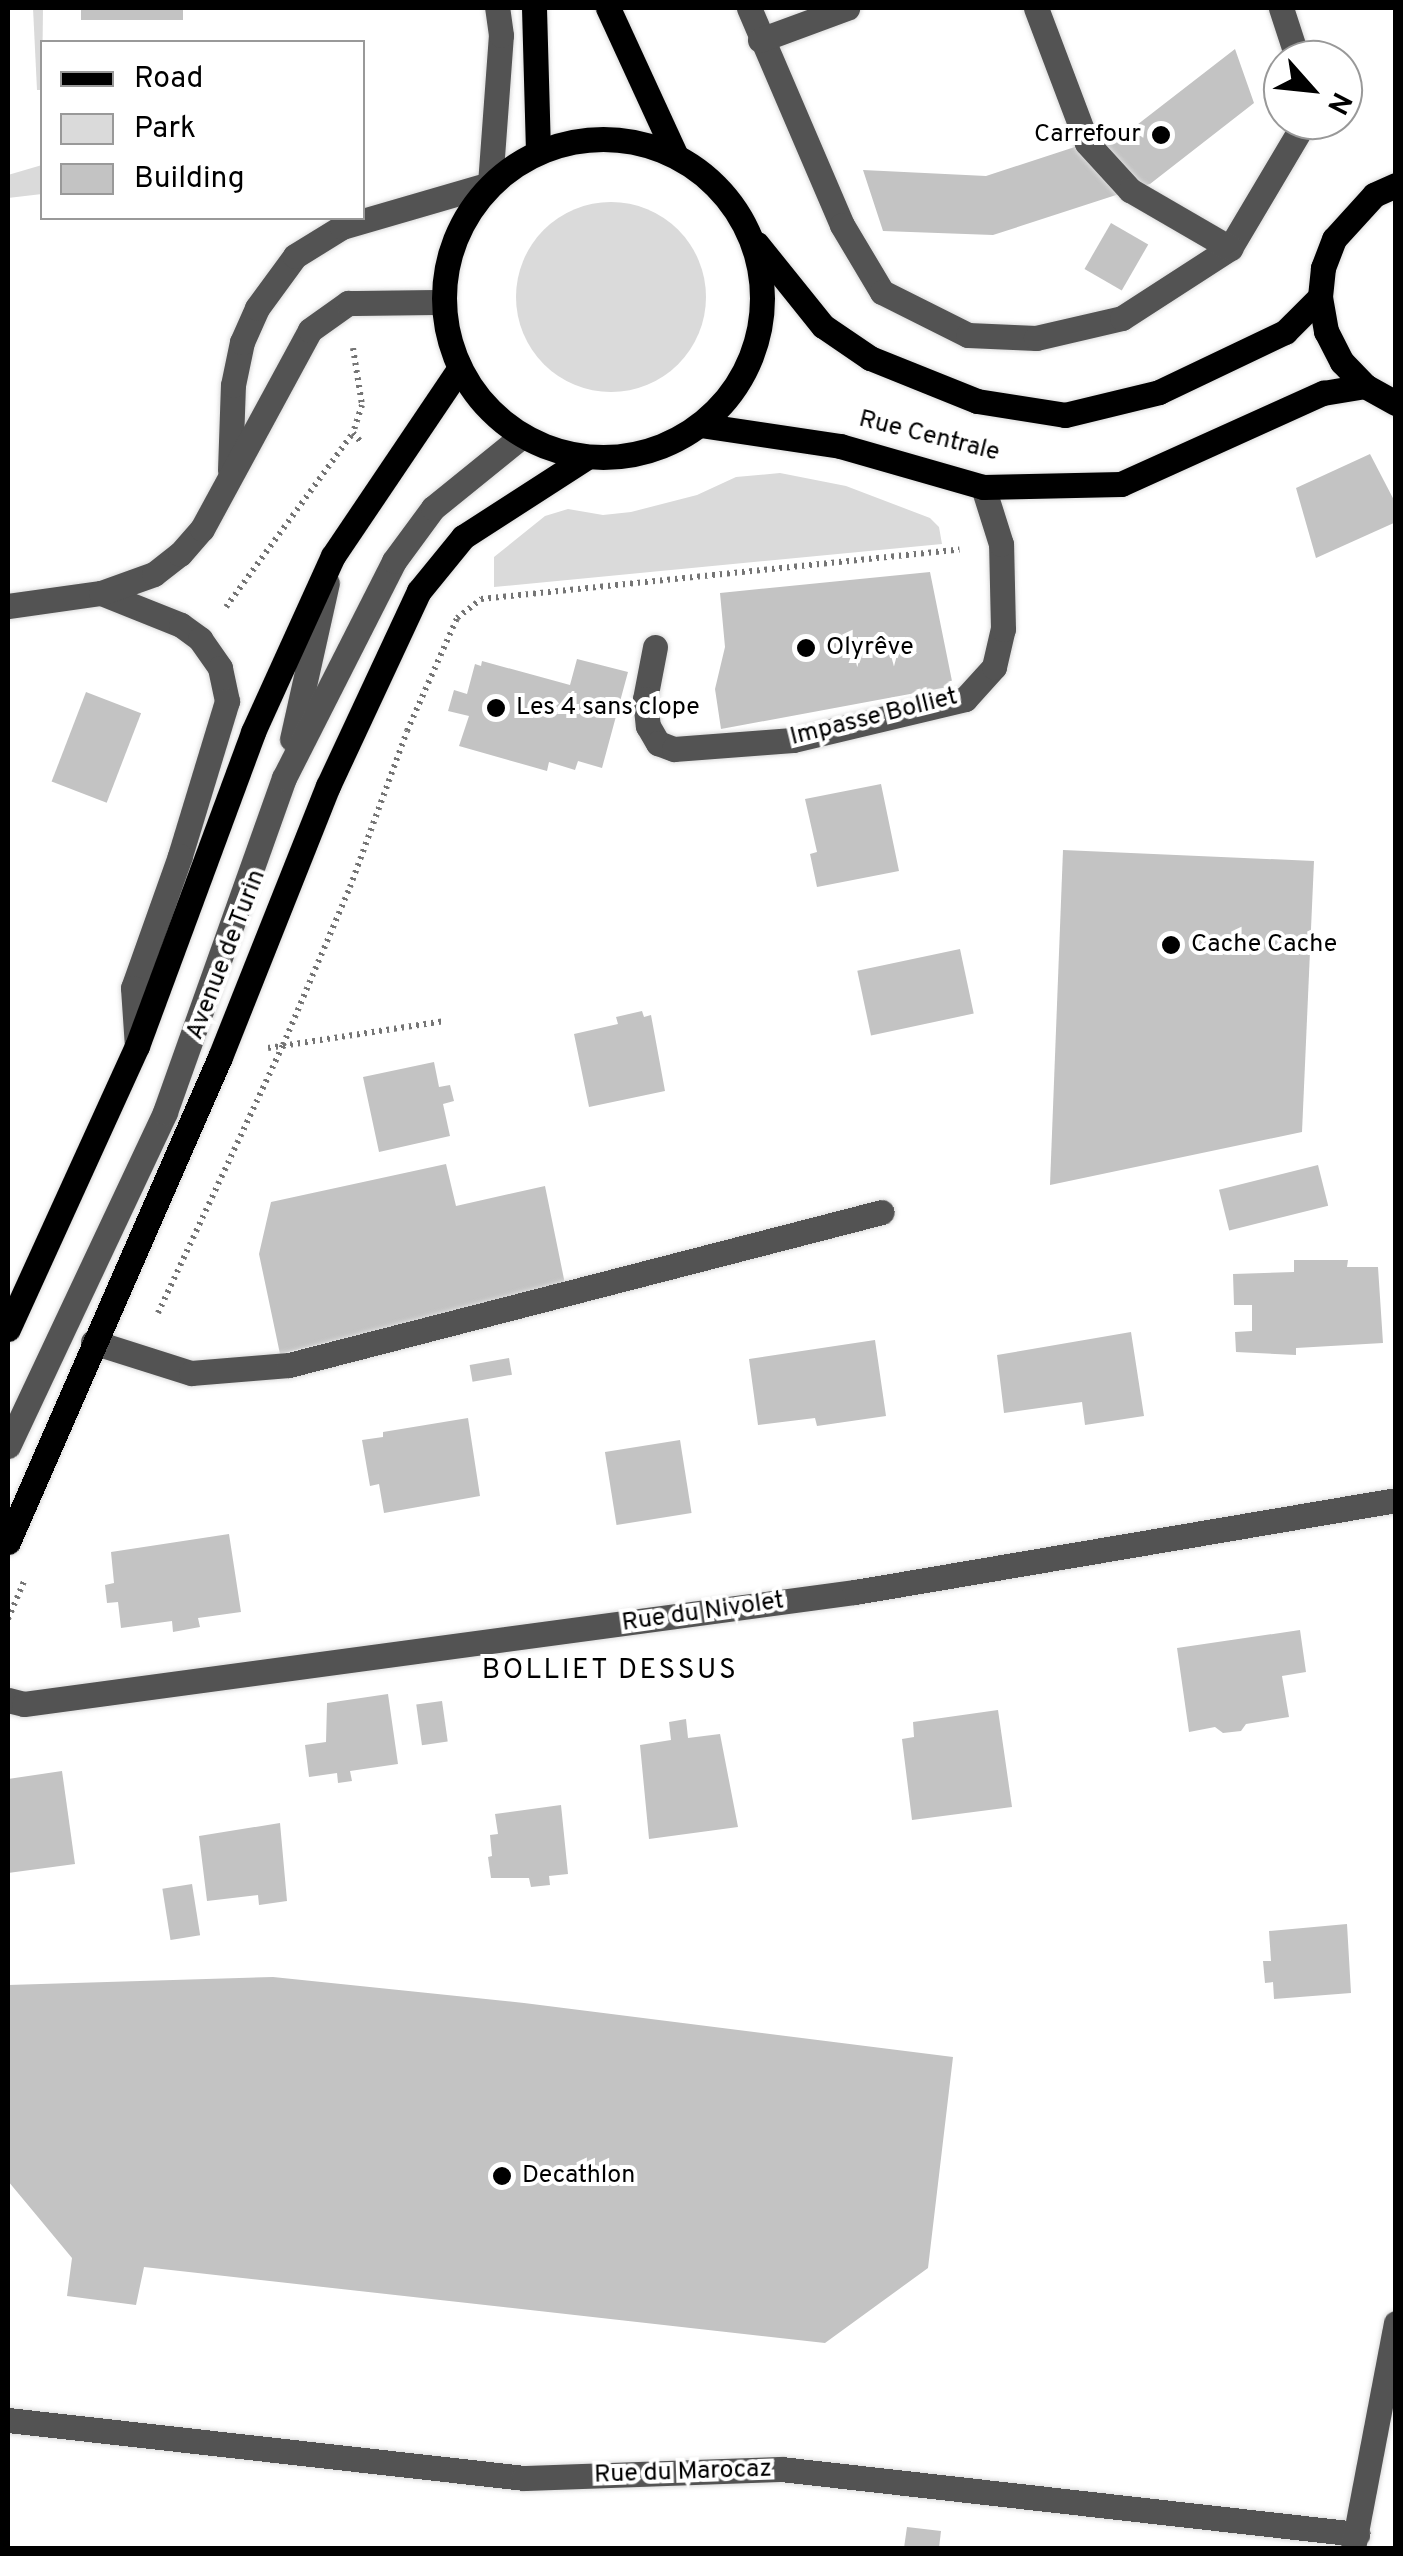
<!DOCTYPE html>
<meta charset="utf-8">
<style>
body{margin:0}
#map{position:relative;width:1403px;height:2556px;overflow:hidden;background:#fff;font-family:Overpass,sans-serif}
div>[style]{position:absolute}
.green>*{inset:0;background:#dadada}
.round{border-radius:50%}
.building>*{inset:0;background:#c3c3c3;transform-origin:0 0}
.path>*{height:6px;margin-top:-3px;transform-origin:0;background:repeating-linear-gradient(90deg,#757575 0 2.5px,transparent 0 7.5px)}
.roads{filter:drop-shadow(0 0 2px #dbdbdb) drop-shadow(0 0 2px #dbdbdb)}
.minor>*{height:25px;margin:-12.5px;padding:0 12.5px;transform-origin:12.5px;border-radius:12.5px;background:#535353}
.major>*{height:25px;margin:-12.5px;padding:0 12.5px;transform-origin:12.5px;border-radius:12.5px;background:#000}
.major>.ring{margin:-12.5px;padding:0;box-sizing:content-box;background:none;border:25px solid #000;border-radius:50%}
.dots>*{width:28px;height:28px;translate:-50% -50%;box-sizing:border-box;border:5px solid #fff;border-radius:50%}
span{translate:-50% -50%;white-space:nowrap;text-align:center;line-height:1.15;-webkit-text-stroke:8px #fff;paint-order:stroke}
.poi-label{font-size:25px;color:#000}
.right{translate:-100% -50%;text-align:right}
.left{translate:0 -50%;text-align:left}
.street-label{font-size:25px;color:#000}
.neighbourhood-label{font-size:28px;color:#000;letter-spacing:2.5px}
.frame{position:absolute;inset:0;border:10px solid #000;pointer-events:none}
.legend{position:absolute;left:40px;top:40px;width:325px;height:180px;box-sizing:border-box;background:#fff;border:2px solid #999;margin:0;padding:12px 18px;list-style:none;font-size:30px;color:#000}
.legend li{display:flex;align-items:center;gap:20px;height:50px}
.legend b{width:50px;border:2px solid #999}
.north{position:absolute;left:1263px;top:40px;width:100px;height:100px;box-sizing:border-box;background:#fff;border:2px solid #999;border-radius:50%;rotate:117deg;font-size:28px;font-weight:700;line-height:40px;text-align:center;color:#000}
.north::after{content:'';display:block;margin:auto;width:35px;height:45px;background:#000;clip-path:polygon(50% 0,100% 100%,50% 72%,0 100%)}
</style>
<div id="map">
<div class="green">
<div style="clip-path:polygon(33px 8px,43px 8px,42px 90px,37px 90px)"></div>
<div style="clip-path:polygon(42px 165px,42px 194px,8px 198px,8px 175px)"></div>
<div class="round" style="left:516px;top:202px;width:190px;height:190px"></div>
<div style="clip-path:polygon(780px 473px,846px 486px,930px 518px,939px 527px,942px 544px,494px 587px,494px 557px,545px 516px,568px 509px,603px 515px,631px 512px,697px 495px,736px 477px)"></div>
</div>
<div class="building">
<div style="left:81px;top:8px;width:102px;height:12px"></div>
<div style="clip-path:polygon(1235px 49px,1254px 103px,1150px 184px,993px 235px,883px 231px,863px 170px,986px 176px,1087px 143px,1133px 128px)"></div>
<div style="left:1111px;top:223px;width:43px;height:53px;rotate:30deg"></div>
<div style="clip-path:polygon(1370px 454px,1396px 504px,1396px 522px,1316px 558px,1296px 488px)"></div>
<div style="clip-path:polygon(930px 572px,953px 686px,721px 729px,715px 689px,725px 647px,720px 593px)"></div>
<div style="clip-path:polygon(577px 659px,628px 672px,602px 768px,578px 761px,575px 770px,549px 762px,547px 771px,459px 746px,469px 716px,448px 711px,454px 690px,467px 694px,475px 664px,481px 666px,482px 661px,570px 685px)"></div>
<div style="left:86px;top:692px;width:59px;height:96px;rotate:21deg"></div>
<div style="clip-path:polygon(881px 784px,899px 871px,817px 887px,810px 854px,817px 852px,805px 799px)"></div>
<div style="clip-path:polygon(1063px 850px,1314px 861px,1302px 1132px,1050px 1185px)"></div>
<div style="left:960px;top:949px;width:66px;height:105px;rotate:78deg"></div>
<div style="clip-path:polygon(642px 1011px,644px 1017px,651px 1015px,665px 1091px,589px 1107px,574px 1034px,618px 1024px,616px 1017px)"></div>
<div style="clip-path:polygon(434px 1062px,439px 1087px,450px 1085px,454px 1101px,443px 1104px,450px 1136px,379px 1152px,363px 1077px)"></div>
<div style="clip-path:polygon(446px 1164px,456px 1206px,545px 1186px,565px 1284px,280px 1354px,259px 1254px,271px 1202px)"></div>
<div style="left:1318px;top:1165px;width:42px;height:102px;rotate:76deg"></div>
<div style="clip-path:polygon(1294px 1260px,1348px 1260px,1347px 1267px,1378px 1267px,1383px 1343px,1296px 1348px,1296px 1355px,1236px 1352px,1235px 1332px,1252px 1331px,1252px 1305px,1234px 1305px,1233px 1274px,1294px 1272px)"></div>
<div style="clip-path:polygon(1131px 1332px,1144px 1416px,1085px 1425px,1082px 1402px,1004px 1413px,997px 1355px)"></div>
<div style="clip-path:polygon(875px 1340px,886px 1416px,817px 1426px,815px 1418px,758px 1425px,749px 1359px)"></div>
<div style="left:509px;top:1358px;width:17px;height:40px;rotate:80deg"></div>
<div style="clip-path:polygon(468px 1418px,480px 1496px,384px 1513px,379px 1484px,370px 1486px,362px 1440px,383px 1437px,383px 1432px)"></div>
<div style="left:680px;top:1440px;width:74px;height:76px;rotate:81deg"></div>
<div style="clip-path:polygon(229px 1534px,241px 1612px,198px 1618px,200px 1627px,173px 1632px,172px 1621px,121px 1628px,118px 1602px,107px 1603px,105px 1585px,114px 1583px,111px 1552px)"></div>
<div style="clip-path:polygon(1300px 1630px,1306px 1672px,1282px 1676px,1289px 1717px,1246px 1724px,1241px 1731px,1223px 1733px,1215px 1727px,1189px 1732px,1177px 1648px)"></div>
<div style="clip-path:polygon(388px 1694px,398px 1764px,350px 1771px,352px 1781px,338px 1783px,337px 1773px,309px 1777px,305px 1745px,326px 1742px,327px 1703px)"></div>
<div style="left:442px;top:1701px;width:41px;height:26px;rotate:82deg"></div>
<div style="clip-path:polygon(998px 1710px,1012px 1807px,912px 1820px,902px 1739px,914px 1737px,913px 1722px)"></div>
<div style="clip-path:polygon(686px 1719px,688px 1738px,720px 1734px,738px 1827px,649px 1839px,640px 1745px,671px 1740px,669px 1722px)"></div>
<div style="clip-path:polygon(62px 1771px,75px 1864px,8px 1873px,8px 1779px)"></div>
<div style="clip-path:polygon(561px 1805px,568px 1874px,549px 1876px,550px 1885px,531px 1887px,529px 1878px,491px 1878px,488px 1857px,492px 1856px,490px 1835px,498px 1834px,495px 1814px)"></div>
<div style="clip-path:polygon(280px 1823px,287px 1901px,259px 1905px,258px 1895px,207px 1901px,199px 1836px)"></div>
<div style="left:192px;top:1884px;width:52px;height:30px;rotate:81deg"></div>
<div style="clip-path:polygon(1347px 1924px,1351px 1993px,1274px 1999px,1273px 1982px,1265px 1983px,1263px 1961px,1271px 1961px,1269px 1931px)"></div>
<div style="clip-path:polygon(273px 1977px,524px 2003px,953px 2057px,928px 2268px,825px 2343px,144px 2267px,136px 2305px,67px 2296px,72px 2258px,8px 2181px,8px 1985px)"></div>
<div style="clip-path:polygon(907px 2527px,941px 2531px,939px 2548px,904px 2548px)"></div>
</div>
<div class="path">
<div style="left:353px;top:348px;width:58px;rotate:81deg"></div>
<div style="left:362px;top:405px;width:29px;rotate:108deg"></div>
<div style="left:353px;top:433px;width:11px;rotate:49deg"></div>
<div style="left:226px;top:607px;width:215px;rotate:-53.9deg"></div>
<div style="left:268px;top:1048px;width:179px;rotate:-8.7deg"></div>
<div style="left:158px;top:1313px;width:296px;rotate:-65deg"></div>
<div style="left:283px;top:1045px;width:172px;rotate:-67deg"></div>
<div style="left:350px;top:887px;width:166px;rotate:-69.9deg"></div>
<div style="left:407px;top:731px;width:124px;rotate:-66.1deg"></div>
<div style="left:457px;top:618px;width:31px;rotate:-38deg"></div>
<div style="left:481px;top:599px;width:481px;rotate:-5.9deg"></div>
<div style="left:8px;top:1619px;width:43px;rotate:-67deg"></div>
</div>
<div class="roads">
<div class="minor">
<div style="left:749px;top:8px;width:236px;rotate:66.8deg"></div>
<div style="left:842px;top:225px;width:78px;rotate:59.2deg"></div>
<div style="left:882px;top:292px;width:96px;rotate:26.6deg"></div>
<div style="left:968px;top:335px;width:68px;rotate:2.5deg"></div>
<div style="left:1036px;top:338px;width:88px;rotate:-13.1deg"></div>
<div style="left:1122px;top:318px;width:129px;rotate:-32.9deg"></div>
<div style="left:1230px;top:248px;width:149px;rotate:-59.3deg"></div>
<div style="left:1036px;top:8px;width:144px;rotate:69.3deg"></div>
<div style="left:1087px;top:143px;width:64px;rotate:47.5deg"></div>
<div style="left:1130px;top:190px;width:116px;rotate:30.1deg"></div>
<div style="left:1281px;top:8px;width:55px;rotate:71.9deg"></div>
<div style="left:760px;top:40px;width:93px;rotate:-20.2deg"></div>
<div style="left:230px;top:470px;width:85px;rotate:-88deg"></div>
<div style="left:233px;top:385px;width:44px;rotate:-78.2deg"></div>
<div style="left:242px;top:342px;width:37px;rotate:-66deg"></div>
<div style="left:257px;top:308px;width:64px;rotate:-53.8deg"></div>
<div style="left:295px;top:256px;width:55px;rotate:-31.7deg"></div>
<div style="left:342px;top:227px;width:154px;rotate:-16.2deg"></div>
<div style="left:490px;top:184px;width:149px;rotate:-85.8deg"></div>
<div style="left:501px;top:35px;width:27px;rotate:-98deg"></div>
<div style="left:101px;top:593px;width:86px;rotate:21.8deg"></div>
<div style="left:181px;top:625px;width:24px;rotate:36deg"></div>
<div style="left:200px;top:639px;width:35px;rotate:55deg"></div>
<div style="left:220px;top:668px;width:34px;rotate:78deg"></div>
<div style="left:227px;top:701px;width:162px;rotate:106.9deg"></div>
<div style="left:180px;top:856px;width:140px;rotate:109.6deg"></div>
<div style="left:133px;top:988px;width:58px;rotate:86.1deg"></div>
<div style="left:8px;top:606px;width:94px;rotate:-8deg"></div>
<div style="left:101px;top:593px;width:56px;rotate:-19.7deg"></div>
<div style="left:154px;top:574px;width:33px;rotate:-38deg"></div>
<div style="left:180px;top:554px;width:33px;rotate:-49deg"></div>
<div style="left:202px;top:529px;width:226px;rotate:-61.5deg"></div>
<div style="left:310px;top:330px;width:47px;rotate:-35.4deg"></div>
<div style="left:348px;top:303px;width:95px;rotate:-0.6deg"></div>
<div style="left:655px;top:647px;width:53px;rotate:100.9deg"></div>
<div style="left:645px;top:699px;width:27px;rotate:84deg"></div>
<div style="left:648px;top:726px;width:20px;rotate:60deg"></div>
<div style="left:658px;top:743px;width:17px;rotate:21deg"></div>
<div style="left:674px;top:749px;width:119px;rotate:-4.3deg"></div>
<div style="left:793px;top:740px;width:177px;rotate:-13.4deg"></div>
<div style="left:965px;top:699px;width:43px;rotate:-47.8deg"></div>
<div style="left:994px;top:667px;width:39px;rotate:-77deg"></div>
<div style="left:1003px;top:629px;width:85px;rotate:-91.3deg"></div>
<div style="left:1001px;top:544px;width:60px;rotate:-107.5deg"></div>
<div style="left:292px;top:739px;width:160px;rotate:-77.4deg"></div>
<div style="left:93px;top:1342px;width:103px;rotate:17.6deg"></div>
<div style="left:191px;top:1373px;width:98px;rotate:-4.7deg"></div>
<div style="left:289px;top:1365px;width:612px;rotate:-14.47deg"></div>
<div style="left:8px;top:1446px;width:369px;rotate:-64.8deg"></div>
<div style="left:165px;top:1112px;width:355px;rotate:-70.4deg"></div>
<div style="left:284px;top:778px;width:243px;rotate:-63.1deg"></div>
<div style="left:394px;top:561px;width:66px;rotate:-53.7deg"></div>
<div style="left:433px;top:508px;width:114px;rotate:-39deg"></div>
<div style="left:8px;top:1700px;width:16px;rotate:14deg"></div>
<div style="left:24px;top:1704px;width:839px;rotate:-7.68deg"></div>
<div style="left:855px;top:1592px;width:549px;rotate:-9.65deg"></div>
<div style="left:8px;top:2420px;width:519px;rotate:6.41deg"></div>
<div style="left:524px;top:2478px;width:257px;rotate:-2deg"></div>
<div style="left:781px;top:2469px;width:580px;rotate:6.44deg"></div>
<div style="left:1353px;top:2548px;width:229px;rotate:-79.2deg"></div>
</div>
<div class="major">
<div style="left:534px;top:8px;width:143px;rotate:88.4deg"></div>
<div style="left:608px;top:8px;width:161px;rotate:65.3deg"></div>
<div class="ring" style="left:444px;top:139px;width:293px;height:293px"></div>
<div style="left:1396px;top:185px;width:24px;rotate:156deg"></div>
<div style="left:1374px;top:195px;width:59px;rotate:132.3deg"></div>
<div style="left:1334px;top:239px;width:31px;rotate:111deg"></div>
<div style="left:1323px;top:268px;width:29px;rotate:96deg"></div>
<div style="left:1320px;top:297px;width:35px;rotate:80deg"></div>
<div style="left:1326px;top:331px;width:35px;rotate:63deg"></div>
<div style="left:1342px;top:362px;width:33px;rotate:46deg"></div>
<div style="left:1365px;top:386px;width:35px;rotate:29deg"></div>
<div style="left:757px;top:244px;width:105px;rotate:51.2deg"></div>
<div style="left:823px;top:326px;width:57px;rotate:34.2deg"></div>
<div style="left:870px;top:358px;width:115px;rotate:21.9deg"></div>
<div style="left:977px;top:401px;width:89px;rotate:9deg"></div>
<div style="left:1065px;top:415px;width:97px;rotate:-13.7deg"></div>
<div style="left:1159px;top:392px;width:140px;rotate:-25.5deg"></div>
<div style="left:1285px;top:332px;width:49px;rotate:-45deg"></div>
<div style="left:700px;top:425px;width:142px;rotate:8.5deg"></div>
<div style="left:840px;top:446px;width:149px;rotate:16deg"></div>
<div style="left:983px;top:487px;width:138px;rotate:-1.2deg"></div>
<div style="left:1121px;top:484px;width:222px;rotate:-24.3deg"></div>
<div style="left:1323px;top:393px;width:43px;rotate:-9.5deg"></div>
<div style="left:8px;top:1329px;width:311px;rotate:-65.5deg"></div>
<div style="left:137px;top:1046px;width:335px;rotate:-69.7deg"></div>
<div style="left:253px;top:732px;width:193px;rotate:-65.6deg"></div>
<div style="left:333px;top:556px;width:225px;rotate:-56deg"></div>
<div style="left:8px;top:1542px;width:529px;rotate:-66.39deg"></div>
<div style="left:220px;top:1057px;width:292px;rotate:-68.3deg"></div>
<div style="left:328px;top:786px;width:215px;rotate:-65deg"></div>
<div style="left:419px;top:591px;width:70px;rotate:-50.8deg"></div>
<div style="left:463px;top:537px;width:148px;rotate:-32.8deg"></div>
</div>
</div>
<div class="dots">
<div style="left:1161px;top:135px;background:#000"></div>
<div style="left:806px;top:648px;background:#000"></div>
<div style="left:496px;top:708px;background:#000"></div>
<div style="left:1171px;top:945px;background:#000"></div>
<div style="left:502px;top:2176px;background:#000"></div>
</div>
<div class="poi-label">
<span class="right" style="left:1141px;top:135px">Carrefour</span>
<span class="left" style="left:826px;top:648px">Olyrêve</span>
<span class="left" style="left:516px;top:708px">Les 4 sans clope</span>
<span class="left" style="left:1191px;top:945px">Cache Cache</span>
<span class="left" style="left:522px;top:2176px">Decathlon</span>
</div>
<div class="street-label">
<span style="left:929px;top:437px;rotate:14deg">Rue Centrale</span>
<span style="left:874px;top:718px;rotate:-14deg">Impasse Bolliet</span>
<span style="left:227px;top:955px;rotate:-69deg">Avenue de Turin</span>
<span style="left:703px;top:1613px;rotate:-8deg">Rue du Nivolet</span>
<span style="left:683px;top:2473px;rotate:-2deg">Rue du Marocaz</span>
</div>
<div class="neighbourhood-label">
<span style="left:610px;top:1671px">BOLLIET DESSUS</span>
</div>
<div class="frame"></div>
<ul class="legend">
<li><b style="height:12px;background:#000"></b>Road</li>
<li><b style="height:28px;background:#dadada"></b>Park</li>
<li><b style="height:28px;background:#c3c3c3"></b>Building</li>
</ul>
<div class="north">N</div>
</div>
